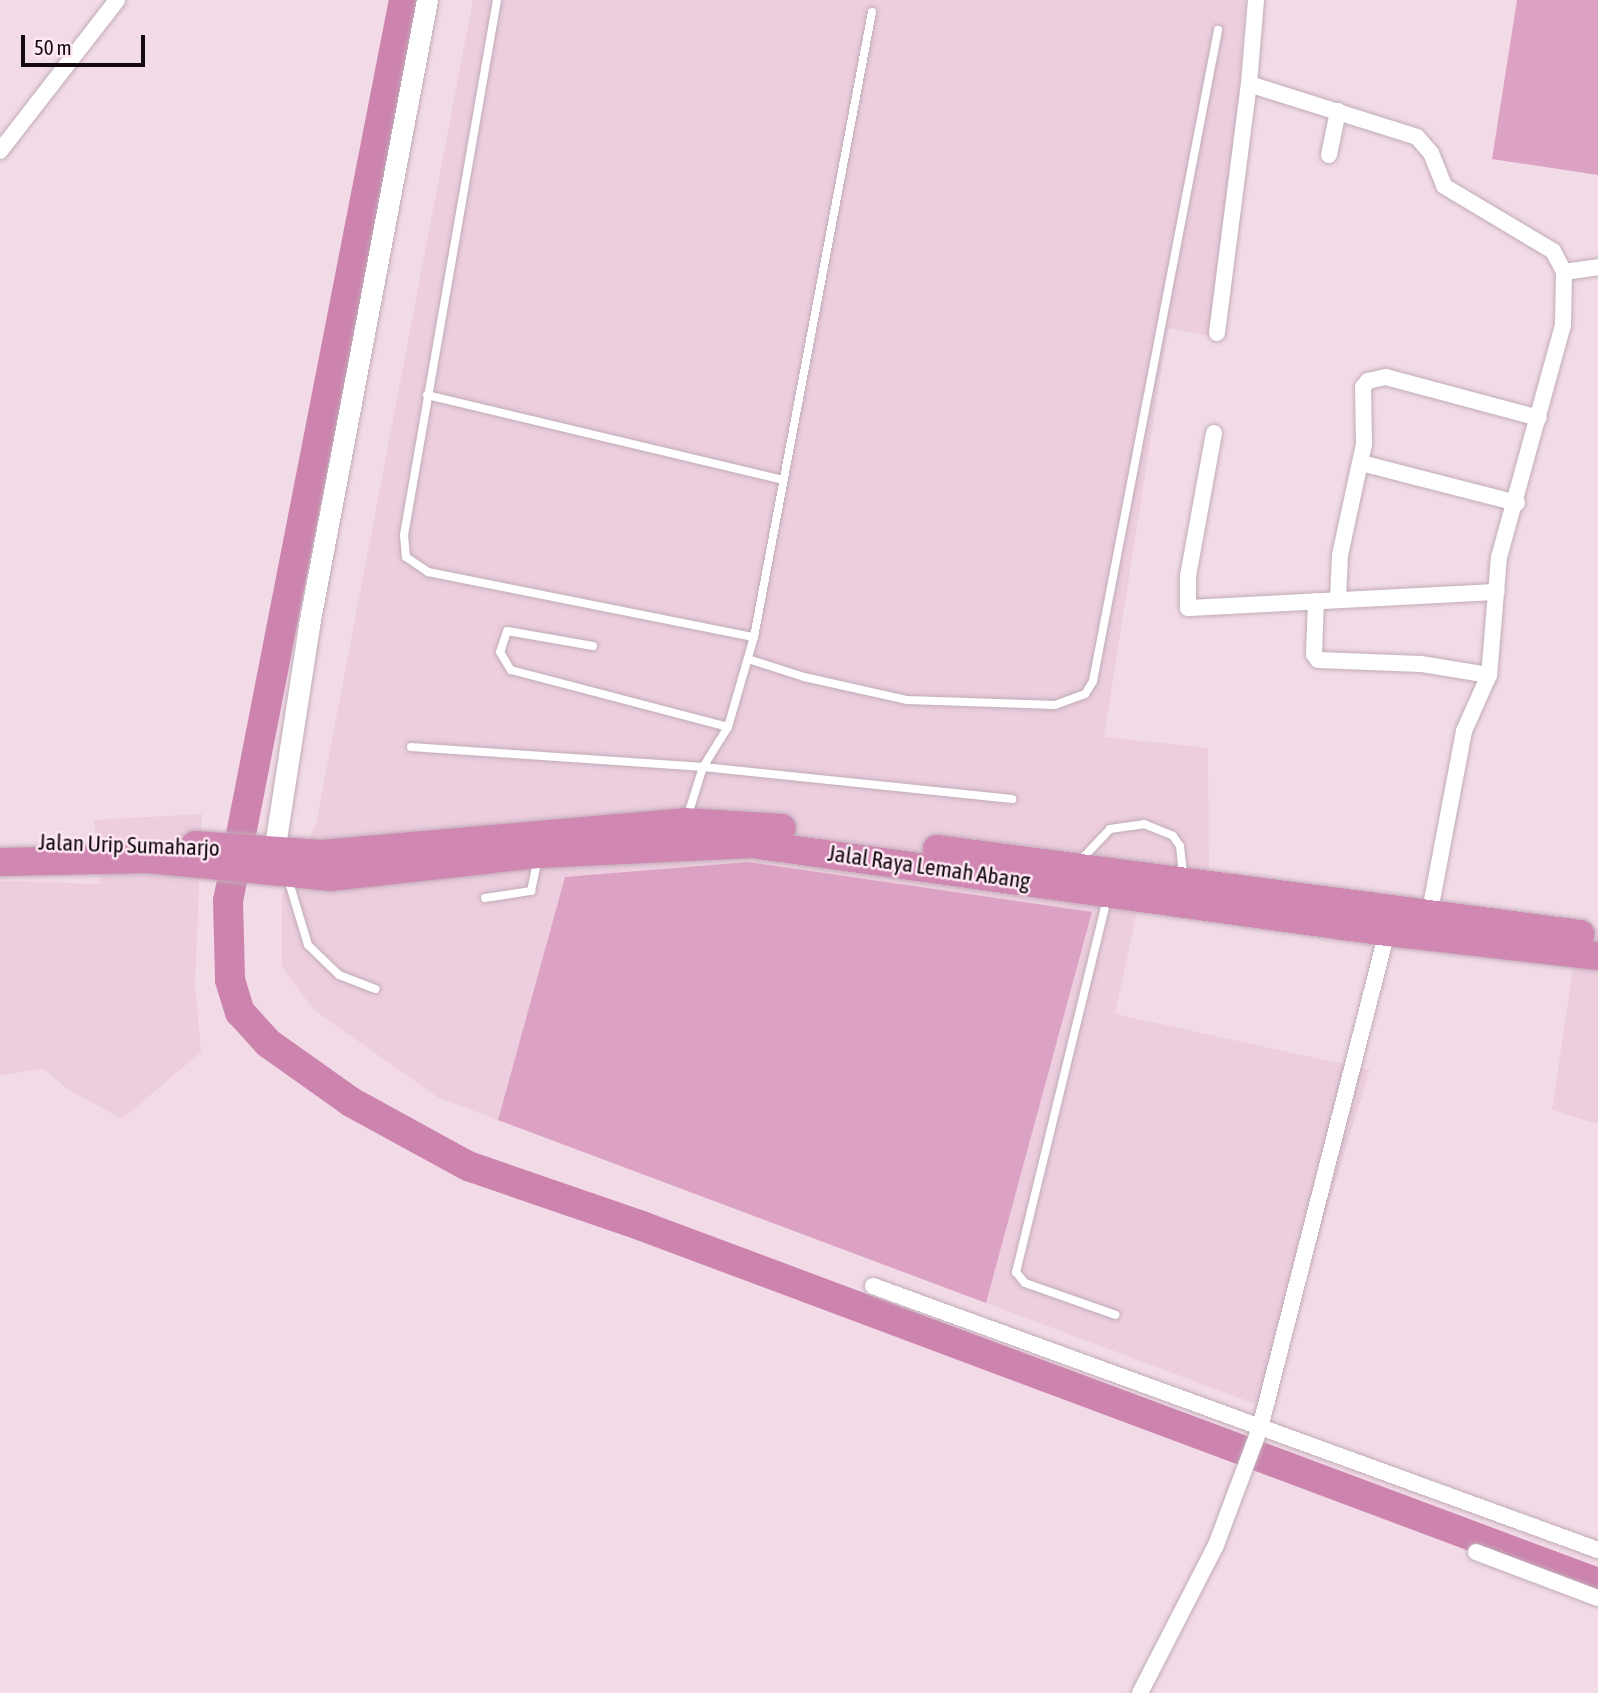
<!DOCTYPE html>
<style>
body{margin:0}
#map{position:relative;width:1598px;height:1693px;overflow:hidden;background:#f2dbe7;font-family:"Asap Condensed",sans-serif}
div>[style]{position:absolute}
.built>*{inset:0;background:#eccede}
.green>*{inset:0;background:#dca2c3}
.river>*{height:30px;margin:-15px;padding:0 15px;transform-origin:15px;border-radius:15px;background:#cc84ae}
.roads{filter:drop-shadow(0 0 2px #c1acb8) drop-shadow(0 0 2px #c1acb8)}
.lane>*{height:8px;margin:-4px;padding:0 4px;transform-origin:4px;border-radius:4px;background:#fff}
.street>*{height:16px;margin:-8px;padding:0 8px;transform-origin:8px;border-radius:8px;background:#fff}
.secondary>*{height:21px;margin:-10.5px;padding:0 10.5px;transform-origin:10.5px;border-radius:10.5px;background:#fff}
.highway>*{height:28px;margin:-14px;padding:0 14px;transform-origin:14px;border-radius:14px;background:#d087b2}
span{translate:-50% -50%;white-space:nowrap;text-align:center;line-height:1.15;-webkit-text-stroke:5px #ffe8f4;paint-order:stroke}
.street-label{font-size:23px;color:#110a0e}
.scale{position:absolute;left:21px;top:35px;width:124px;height:32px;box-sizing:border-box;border:4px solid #110a0e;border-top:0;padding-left:9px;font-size:21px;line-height:24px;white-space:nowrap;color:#110a0e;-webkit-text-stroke:5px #ffe8f4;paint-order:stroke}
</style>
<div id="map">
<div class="built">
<div style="clip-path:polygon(473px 0,1245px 0,1234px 167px,1212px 336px,1168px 328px,1104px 737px,1208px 748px,1209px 886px,1144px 878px,1115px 1014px,1370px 1070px,1266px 1408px,986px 1303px,1092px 913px,565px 877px,498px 1120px,437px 1097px,313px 1009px,282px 967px,282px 896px,316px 824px)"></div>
<div style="clip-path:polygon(202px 814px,195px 983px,201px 1052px,122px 1119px,66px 1088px,43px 1068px,0 1076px,0 881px,100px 884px,94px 820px)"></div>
<div style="clip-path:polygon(1579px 927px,1598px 929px,1598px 1124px,1552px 1110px)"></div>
</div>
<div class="green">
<div style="clip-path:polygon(1517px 0,1598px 0,1598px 175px,1492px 159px)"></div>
<div style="clip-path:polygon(748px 862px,1092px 912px,986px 1303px,498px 1120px,565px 877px)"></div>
</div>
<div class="river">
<div style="left:404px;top:0;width:918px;rotate:101.05deg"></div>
<div style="left:228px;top:901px;width:79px;rotate:88.5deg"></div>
<div style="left:230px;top:980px;width:34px;rotate:73deg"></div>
<div style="left:240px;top:1012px;width:42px;rotate:47.9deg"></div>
<div style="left:268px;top:1043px;width:102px;rotate:35.4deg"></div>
<div style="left:351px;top:1102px;width:133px;rotate:28.7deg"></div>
<div style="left:468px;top:1166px;width:184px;rotate:19deg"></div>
<div style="left:642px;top:1226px;width:1020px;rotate:20.48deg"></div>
</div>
<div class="roads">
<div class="lane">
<div style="left:497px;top:0;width:543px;rotate:99.86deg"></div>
<div style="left:404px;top:535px;width:22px;rotate:85deg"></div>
<div style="left:406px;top:557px;width:27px;rotate:34deg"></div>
<div style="left:428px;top:572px;width:332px;rotate:11.3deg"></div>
<div style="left:427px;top:395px;width:363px;rotate:13.4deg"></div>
<div style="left:593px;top:646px;width:87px;rotate:-170.1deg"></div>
<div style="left:507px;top:631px;width:22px;rotate:108deg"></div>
<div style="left:500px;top:652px;width:21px;rotate:59deg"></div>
<div style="left:511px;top:670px;width:224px;rotate:14.7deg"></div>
<div style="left:748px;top:659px;width:59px;rotate:17.8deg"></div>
<div style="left:804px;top:677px;width:106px;rotate:12.6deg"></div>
<div style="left:907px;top:700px;width:148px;rotate:1.9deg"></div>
<div style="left:1055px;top:705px;width:32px;rotate:-20deg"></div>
<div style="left:1085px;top:694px;width:15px;rotate:-58deg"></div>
<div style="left:1093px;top:681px;width:663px;rotate:-79.13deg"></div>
<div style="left:411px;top:747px;width:293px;rotate:3.9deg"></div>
<div style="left:703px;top:767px;width:311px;rotate:5.9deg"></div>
<div style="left:687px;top:818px;width:53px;rotate:-72.6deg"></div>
<div style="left:703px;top:767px;width:47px;rotate:-58deg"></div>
<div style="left:728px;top:727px;width:94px;rotate:-73.9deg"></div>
<div style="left:754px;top:637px;width:636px;rotate:-79.31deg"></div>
<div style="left:1079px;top:862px;width:45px;rotate:-46.8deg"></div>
<div style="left:1110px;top:829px;width:34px;rotate:-8deg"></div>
<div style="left:1144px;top:824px;width:31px;rotate:22deg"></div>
<div style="left:1173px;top:836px;width:12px;rotate:55deg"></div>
<div style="left:1180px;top:846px;width:31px;rotate:84deg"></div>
<div style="left:288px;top:879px;width:69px;rotate:73.1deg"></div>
<div style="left:308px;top:945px;width:43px;rotate:44.1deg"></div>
<div style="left:339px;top:975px;width:39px;rotate:21deg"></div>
<div style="left:485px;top:898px;width:47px;rotate:-8.7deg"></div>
<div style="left:531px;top:891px;width:34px;rotate:-78deg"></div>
<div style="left:1107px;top:899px;width:384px;rotate:103.7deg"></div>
<div style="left:1016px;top:1272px;width:14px;rotate:51deg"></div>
<div style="left:1025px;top:1283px;width:96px;rotate:19.4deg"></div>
</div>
<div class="street">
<div style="left:1256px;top:0;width:84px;rotate:94.8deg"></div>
<div style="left:1249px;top:84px;width:176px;rotate:17.5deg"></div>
<div style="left:1417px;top:137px;width:21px;rotate:49deg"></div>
<div style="left:1431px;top:153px;width:35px;rotate:68deg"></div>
<div style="left:1444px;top:186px;width:127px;rotate:30.8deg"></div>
<div style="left:1553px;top:251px;width:24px;rotate:62deg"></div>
<div style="left:1564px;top:272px;width:53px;rotate:91.1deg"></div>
<div style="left:1563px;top:325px;width:241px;rotate:105.4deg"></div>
<div style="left:1499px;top:557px;width:118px;rotate:94.8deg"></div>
<div style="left:1489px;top:675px;width:61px;rotate:114.1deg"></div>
<div style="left:1464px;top:731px;width:189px;rotate:100.7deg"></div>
<div style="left:0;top:151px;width:191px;rotate:-52.2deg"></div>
<div style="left:1329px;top:155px;width:45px;rotate:-78.4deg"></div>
<div style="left:1564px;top:272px;width:34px;rotate:-8deg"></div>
<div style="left:1217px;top:333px;width:251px;rotate:-82.7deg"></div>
<div style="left:1214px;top:433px;width:145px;rotate:100.3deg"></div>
<div style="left:1188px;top:576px;width:32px;rotate:90deg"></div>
<div style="left:1188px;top:608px;width:309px;rotate:-3deg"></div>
<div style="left:1361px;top:463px;width:161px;rotate:14.4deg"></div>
<div style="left:1338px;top:599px;width:44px;rotate:-87.4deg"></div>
<div style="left:1340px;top:555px;width:114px;rotate:-77.8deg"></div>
<div style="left:1364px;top:444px;width:57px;rotate:-91deg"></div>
<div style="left:1363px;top:387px;width:8px;rotate:-50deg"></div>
<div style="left:1368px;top:381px;width:18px;rotate:-13deg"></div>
<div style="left:1386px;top:377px;width:158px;rotate:15deg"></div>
<div style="left:1316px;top:601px;width:53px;rotate:92.2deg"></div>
<div style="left:1314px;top:654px;width:7px;rotate:56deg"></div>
<div style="left:1318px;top:660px;width:103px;rotate:2.2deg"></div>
<div style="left:1421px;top:664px;width:69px;rotate:9.2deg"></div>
<div style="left:873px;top:1286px;width:772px;rotate:20.01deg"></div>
<div style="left:1476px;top:1552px;width:130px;rotate:20.7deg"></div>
<div style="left:1140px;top:1693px;width:166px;rotate:-62.8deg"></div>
<div style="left:1216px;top:1545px;width:125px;rotate:-69.4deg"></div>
<div style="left:1260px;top:1428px;width:512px;rotate:-75.64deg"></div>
</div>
<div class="secondary">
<div style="left:274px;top:852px;width:230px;rotate:-81.2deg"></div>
<div style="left:309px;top:625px;width:636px;rotate:-79.31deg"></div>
</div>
<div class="highway">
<div style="left:195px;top:845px;width:127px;rotate:4.1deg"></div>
<div style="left:322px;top:854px;width:364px;rotate:-5deg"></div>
<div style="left:685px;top:822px;width:97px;rotate:3.5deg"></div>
<div style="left:937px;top:849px;width:649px;rotate:7.53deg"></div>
<div style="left:0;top:862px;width:148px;rotate:-1.2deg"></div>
<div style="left:148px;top:859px;width:183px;rotate:5.6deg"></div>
<div style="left:330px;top:877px;width:209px;rotate:-6.3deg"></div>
<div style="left:538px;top:854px;width:214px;rotate:-2.7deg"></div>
<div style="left:752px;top:844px;width:641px;rotate:7.89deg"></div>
<div style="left:1387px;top:932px;width:212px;rotate:6.5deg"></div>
</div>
</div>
<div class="street-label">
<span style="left:129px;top:845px;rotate:2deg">Jalan Urip Sumaharjo</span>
<span style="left:929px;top:867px;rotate:8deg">Jalal Raya Lemah Abang</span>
</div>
<div class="scale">50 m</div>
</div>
